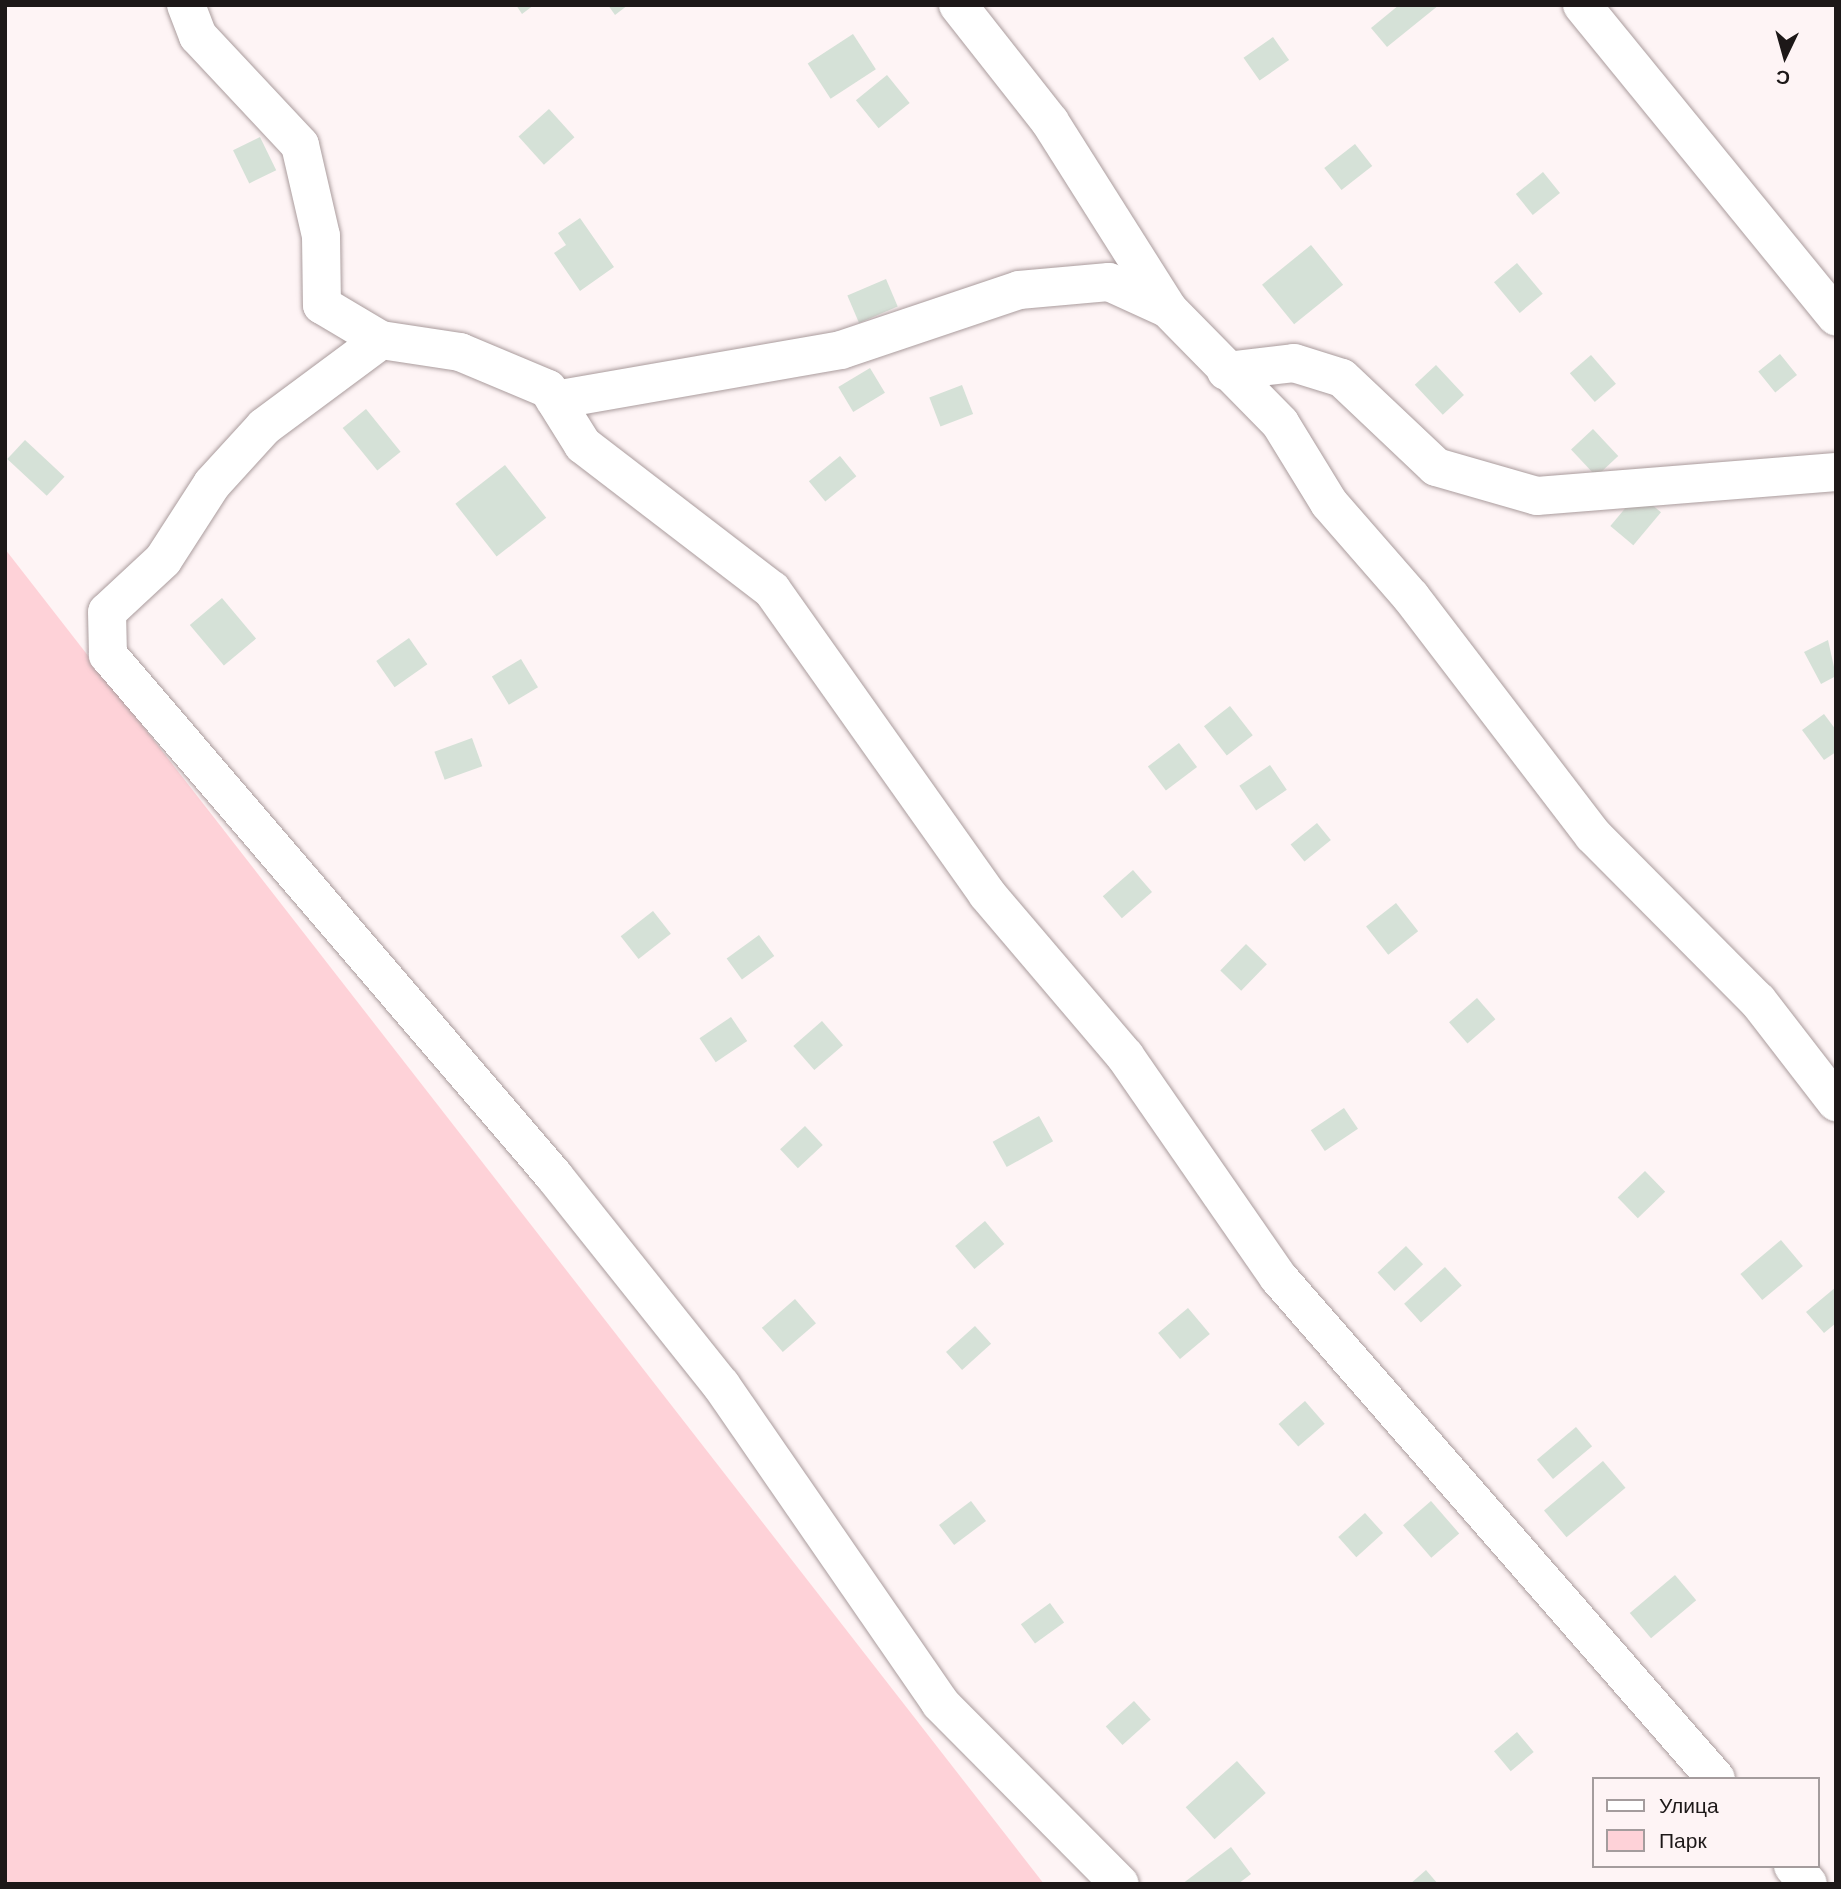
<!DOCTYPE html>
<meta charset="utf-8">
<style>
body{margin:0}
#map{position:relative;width:1841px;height:1889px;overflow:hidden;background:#fef4f5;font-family:Arial,sans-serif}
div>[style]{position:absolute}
.green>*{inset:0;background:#fed2d8}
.building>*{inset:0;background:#d5e1d7;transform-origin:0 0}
.roads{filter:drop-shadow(0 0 2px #aa9c9d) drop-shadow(0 0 2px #aa9c9d)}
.minor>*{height:38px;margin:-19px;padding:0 19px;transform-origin:19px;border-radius:19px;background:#fff}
span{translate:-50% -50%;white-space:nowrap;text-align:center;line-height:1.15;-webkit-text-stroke:5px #fef4f5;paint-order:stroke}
.frame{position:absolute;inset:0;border:7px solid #1d1818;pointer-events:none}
.legend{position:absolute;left:1592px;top:1777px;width:228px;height:91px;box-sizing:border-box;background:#fef4f5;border:2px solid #a49c9d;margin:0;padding:9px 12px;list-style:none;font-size:21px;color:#1d1818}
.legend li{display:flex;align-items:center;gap:14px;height:35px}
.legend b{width:35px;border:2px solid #a49c9d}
.north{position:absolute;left:1750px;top:21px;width:70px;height:70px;-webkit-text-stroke:5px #fef4f5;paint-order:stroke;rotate:185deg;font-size:19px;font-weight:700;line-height:28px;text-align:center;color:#1d1818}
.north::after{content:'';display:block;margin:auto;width:24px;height:32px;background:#1d1818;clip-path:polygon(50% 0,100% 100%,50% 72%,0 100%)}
</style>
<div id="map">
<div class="green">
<div style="clip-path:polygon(5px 549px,1044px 1884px,5px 1884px)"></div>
</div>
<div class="building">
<div style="clip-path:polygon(516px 5px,534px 5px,522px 14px)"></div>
<div style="clip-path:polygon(608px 5px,628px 5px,615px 15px)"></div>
<div style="clip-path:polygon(1399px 5px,1439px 5px,1387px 47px,1371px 28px)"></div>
<div style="left:853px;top:34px;width:42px;height:54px;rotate:57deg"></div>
<div style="left:1273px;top:37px;width:28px;height:36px;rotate:55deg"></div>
<div style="left:887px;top:75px;width:36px;height:40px;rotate:51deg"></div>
<div style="left:549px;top:109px;width:38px;height:41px;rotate:48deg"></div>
<div style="left:260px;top:137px;width:37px;height:30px;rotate:64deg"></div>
<div style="left:1355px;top:144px;width:28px;height:39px;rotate:52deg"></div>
<div style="left:1543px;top:172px;width:27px;height:35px;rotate:51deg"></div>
<div style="clip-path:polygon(580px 218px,614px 267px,580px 291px,554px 253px,566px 245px,558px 233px)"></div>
<div style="left:1311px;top:245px;width:51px;height:63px;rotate:51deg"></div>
<div style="left:1517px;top:263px;width:40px;height:30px;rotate:50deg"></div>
<div style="left:886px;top:279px;width:30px;height:42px;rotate:67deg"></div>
<div style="left:1780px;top:354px;width:27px;height:28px;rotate:51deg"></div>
<div style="left:1591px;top:355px;width:38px;height:28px;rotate:49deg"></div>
<div style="left:1436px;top:365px;width:41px;height:29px;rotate:47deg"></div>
<div style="left:870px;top:368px;width:29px;height:37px;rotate:59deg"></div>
<div style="left:962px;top:385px;width:31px;height:35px;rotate:69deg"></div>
<div style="left:366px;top:409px;width:55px;height:30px;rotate:51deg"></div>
<div style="left:1593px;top:429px;width:37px;height:30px;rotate:47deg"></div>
<div style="left:25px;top:440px;width:54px;height:26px;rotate:43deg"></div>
<div style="left:840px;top:456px;width:26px;height:40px;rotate:51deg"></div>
<div style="left:505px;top:465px;width:67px;height:63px;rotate:52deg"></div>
<div style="left:1638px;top:493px;width:30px;height:43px;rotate:40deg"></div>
<div style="left:222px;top:598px;width:53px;height:42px;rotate:50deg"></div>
<div style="left:409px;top:638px;width:32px;height:40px;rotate:55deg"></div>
<div style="clip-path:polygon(1828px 640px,1836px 676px,1821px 684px,1804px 652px)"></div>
<div style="left:521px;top:659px;width:33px;height:34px;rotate:59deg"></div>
<div style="left:1230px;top:706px;width:37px;height:33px;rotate:52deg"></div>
<div style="clip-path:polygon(1824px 714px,1836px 730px,1836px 752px,1824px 760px,1802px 730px)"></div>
<div style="left:472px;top:738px;width:30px;height:40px;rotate:70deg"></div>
<div style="left:1179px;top:743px;width:30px;height:39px;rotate:53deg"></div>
<div style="left:1270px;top:765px;width:30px;height:37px;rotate:56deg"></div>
<div style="left:1317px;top:823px;width:22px;height:34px;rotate:51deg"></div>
<div style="left:1133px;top:870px;width:29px;height:40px;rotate:49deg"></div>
<div style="left:1396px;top:903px;width:36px;height:38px;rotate:52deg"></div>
<div style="left:653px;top:911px;width:29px;height:41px;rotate:52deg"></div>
<div style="left:759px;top:935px;width:26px;height:40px;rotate:54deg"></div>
<div style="left:1246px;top:944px;width:29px;height:37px;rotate:44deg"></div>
<div style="left:1477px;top:998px;width:28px;height:37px;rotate:49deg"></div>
<div style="left:731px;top:1017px;width:29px;height:38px;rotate:56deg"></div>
<div style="left:822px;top:1021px;width:32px;height:38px;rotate:49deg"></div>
<div style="left:1344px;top:1108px;width:25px;height:40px;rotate:56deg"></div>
<div style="left:1039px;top:1116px;width:29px;height:53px;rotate:61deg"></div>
<div style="left:805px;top:1126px;width:26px;height:34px;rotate:47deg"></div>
<div style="left:1645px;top:1171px;width:29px;height:38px;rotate:46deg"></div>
<div style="left:985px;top:1221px;width:30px;height:39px;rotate:50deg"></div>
<div style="left:1781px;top:1240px;width:34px;height:53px;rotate:50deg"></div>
<div style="left:1406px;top:1246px;width:25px;height:39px;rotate:47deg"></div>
<div style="left:1445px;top:1267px;width:25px;height:55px;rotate:48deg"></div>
<div style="clip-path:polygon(1836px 1287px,1836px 1323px,1824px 1333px,1806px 1312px)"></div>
<div style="left:795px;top:1299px;width:32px;height:44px;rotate:49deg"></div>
<div style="left:1188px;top:1308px;width:34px;height:39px;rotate:50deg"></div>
<div style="left:975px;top:1326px;width:24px;height:39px;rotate:48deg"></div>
<div style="left:1305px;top:1401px;width:30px;height:35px;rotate:49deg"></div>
<div style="left:1576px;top:1427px;width:25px;height:51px;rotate:50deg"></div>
<div style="left:1603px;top:1461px;width:35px;height:77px;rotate:50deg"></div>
<div style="left:971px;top:1501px;width:25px;height:40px;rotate:53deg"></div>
<div style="left:1431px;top:1501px;width:43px;height:37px;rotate:49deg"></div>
<div style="left:1365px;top:1513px;width:27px;height:36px;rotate:48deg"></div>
<div style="left:1675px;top:1575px;width:33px;height:59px;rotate:50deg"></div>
<div style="left:1050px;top:1603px;width:24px;height:36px;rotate:54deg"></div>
<div style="left:1134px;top:1701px;width:25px;height:38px;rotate:48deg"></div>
<div style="left:1517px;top:1732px;width:26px;height:30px;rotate:50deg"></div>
<div style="left:1237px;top:1761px;width:43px;height:69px;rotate:48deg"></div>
<div style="clip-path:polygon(1231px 1847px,1251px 1874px,1238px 1884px,1182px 1884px)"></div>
<div style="clip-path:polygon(1426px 1870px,1438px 1884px,1410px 1884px)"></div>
</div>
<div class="roads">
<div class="minor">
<div style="left:186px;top:5px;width:33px;rotate:69deg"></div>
<div style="left:198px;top:36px;width:149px;rotate:46.9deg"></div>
<div style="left:300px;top:145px;width:93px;rotate:77deg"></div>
<div style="left:321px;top:236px;width:69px;rotate:89.2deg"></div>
<div style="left:322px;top:305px;width:69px;rotate:30.7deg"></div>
<div style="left:381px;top:340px;width:80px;rotate:8.6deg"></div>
<div style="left:460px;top:352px;width:95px;rotate:22.8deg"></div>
<div style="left:548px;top:389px;width:66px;rotate:58deg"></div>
<div style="left:583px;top:445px;width:238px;rotate:37.5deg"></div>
<div style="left:772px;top:590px;width:372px;rotate:54.7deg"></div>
<div style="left:987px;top:894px;width:213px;rotate:49.6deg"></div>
<div style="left:1125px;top:1056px;width:269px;rotate:55.3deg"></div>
<div style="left:1278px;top:1277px;width:666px;rotate:48.89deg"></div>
<div style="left:958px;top:5px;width:149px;rotate:51.8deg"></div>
<div style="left:1050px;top:122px;width:221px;rotate:57.7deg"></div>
<div style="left:1168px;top:309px;width:160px;rotate:45.5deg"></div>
<div style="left:1280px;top:423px;width:94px;rotate:58.5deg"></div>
<div style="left:1329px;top:503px;width:125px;rotate:48.9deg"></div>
<div style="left:1411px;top:597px;width:300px;rotate:52.6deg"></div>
<div style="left:1593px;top:835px;width:234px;rotate:45.2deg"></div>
<div style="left:1758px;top:1001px;width:128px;rotate:52.3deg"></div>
<div style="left:1582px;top:5px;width:402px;rotate:50.8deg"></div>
<div style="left:381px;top:340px;width:146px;rotate:143.4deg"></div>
<div style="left:264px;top:427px;width:77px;rotate:132.4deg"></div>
<div style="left:212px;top:484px;width:90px;rotate:122.8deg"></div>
<div style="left:163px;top:560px;width:76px;rotate:137.1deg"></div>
<div style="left:107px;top:612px;width:43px;rotate:88.7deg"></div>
<div style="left:108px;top:655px;width:686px;rotate:49.43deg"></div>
<div style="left:554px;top:1176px;width:268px;rotate:51.4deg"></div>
<div style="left:721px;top:1385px;width:386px;rotate:55.4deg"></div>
<div style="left:940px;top:1703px;width:255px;rotate:45.2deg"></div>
<div style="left:1226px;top:371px;width:68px;rotate:-6.7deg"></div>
<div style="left:1294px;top:363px;width:50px;rotate:17.4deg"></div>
<div style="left:1342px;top:378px;width:129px;rotate:43.4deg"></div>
<div style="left:1436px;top:467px;width:105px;rotate:16deg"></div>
<div style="left:1537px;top:496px;width:300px;rotate:-4.6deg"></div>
<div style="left:555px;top:400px;width:290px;rotate:-9.9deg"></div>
<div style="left:841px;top:350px;width:188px;rotate:-18.6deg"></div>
<div style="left:1019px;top:290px;width:90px;rotate:-5.1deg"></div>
<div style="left:1109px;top:282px;width:65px;rotate:24.6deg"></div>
<div style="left:1793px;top:1866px;width:23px;rotate:50deg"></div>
</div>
</div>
<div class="frame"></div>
<ul class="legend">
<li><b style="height:9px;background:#fff"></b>Улица</li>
<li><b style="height:19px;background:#fed2d8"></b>Парк</li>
</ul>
<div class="north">С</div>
</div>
